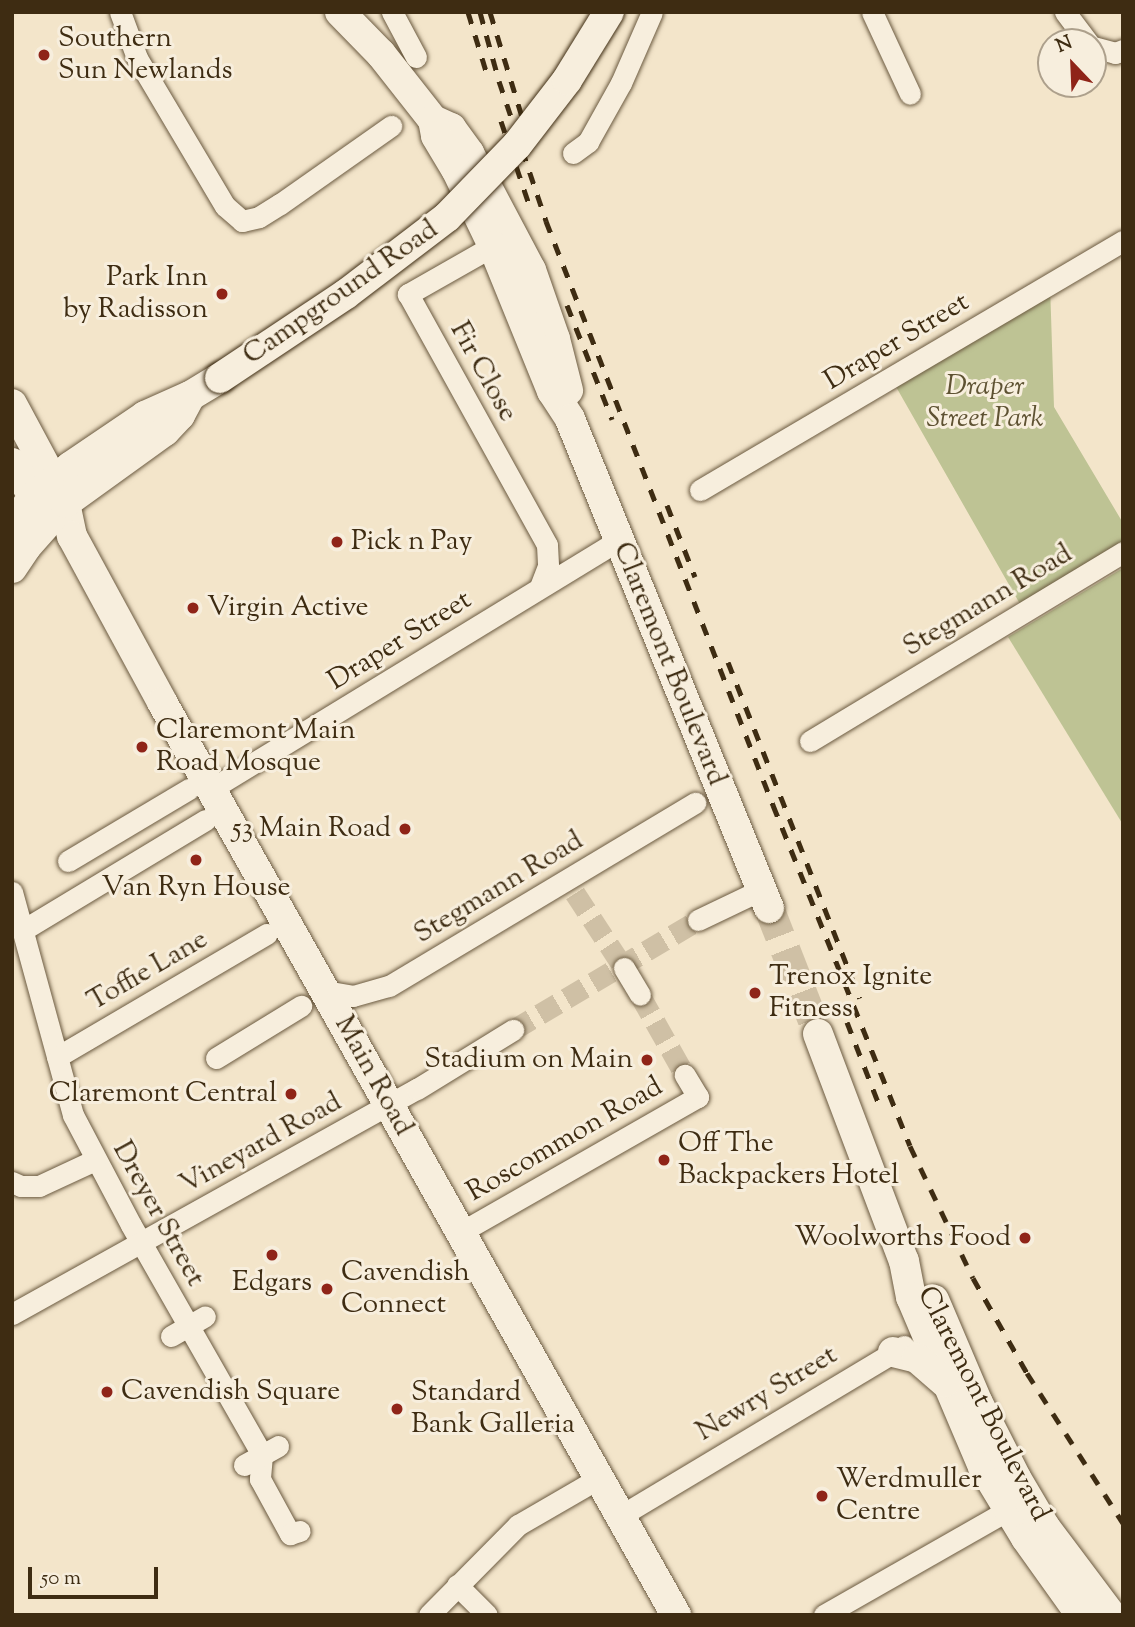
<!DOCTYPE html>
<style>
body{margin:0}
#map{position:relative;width:1135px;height:1627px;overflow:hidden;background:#f3e5ca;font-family:"Sorts Mill Goudy",serif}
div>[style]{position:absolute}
.green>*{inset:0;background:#bec394}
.street-tunnel>*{height:21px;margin-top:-10.5px;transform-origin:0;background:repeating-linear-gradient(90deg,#cfc0a5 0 21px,transparent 0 31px)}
.secondary-tunnel>*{height:30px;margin-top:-15px;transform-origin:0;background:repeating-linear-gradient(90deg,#cfc0a5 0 30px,transparent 0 45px)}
.roads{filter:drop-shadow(0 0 2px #6b5a40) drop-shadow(0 0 2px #6b5a40)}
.street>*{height:21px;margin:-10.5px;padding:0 10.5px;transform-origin:10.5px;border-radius:10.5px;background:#f7eedd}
.secondary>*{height:30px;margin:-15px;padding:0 15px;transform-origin:15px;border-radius:15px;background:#f7eedd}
.rail>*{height:5px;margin-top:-2.5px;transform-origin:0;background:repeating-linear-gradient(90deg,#3e2c12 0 12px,transparent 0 24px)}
.bridges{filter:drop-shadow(0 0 2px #3e2c12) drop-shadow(0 0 2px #3e2c12)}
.secondary-bridge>*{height:30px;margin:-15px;padding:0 15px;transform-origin:15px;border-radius:15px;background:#f7eedd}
.dots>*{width:19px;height:19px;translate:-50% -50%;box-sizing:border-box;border:4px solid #f7eedd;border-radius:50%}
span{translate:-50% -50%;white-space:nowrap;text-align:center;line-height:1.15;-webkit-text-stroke:6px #f7eedd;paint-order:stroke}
.poi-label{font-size:28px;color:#3e2c12}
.left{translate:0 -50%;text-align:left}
.right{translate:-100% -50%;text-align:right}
.street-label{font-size:28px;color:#3e2c12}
.park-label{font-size:28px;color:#5e5232;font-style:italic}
.frame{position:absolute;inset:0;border:14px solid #3e2c12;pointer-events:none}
.north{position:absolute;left:1037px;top:28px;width:70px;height:70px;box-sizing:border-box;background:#f7eedd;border:2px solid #ada08c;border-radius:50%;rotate:337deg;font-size:19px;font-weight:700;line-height:28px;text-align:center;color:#3e2c12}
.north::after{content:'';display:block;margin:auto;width:24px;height:32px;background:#8f2418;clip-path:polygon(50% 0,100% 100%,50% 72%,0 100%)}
.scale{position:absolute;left:28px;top:1567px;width:130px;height:32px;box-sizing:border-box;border:4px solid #3e2c12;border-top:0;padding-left:9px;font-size:21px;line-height:24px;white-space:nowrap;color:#3e2c12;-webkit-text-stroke:5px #f7eedd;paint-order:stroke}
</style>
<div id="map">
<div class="green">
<div style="clip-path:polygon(1050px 284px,1054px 407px,1123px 523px,1123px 552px,1024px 611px,891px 378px)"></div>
<div style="clip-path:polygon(1123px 568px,1123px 822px,1122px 823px,1008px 637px)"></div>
</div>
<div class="street-tunnel">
<div style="left:575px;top:893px;width:90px;rotate:56.8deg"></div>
<div style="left:640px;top:995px;width:92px;rotate:60.6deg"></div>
<div style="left:513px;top:1030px;width:215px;rotate:-30.7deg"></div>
</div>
<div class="secondary-tunnel">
<div style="left:769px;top:908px;width:135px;rotate:68.7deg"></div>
</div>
<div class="roads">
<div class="street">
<div style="left:120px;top:12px;width:49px;rotate:69.7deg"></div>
<div style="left:137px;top:58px;width:172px;rotate:59.3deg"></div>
<div style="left:225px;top:206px;width:23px;rotate:41deg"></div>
<div style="left:242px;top:221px;width:17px;rotate:-13deg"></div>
<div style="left:259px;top:217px;width:25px;rotate:-32deg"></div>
<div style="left:280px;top:204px;width:136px;rotate:-35.1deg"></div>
<div style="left:392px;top:12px;width:51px;rotate:61.9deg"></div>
<div style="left:872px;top:12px;width:90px;rotate:65.1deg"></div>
<div style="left:1065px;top:12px;width:38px;rotate:53deg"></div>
<div style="left:1093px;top:47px;width:23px;rotate:15deg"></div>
<div style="left:1115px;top:53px;width:9px;rotate:-21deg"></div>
<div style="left:573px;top:153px;width:19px;rotate:-36deg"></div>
<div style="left:588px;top:142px;width:68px;rotate:-60.8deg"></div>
<div style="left:621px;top:83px;width:77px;rotate:-66.4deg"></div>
<div style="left:505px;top:239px;width:112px;rotate:150.4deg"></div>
<div style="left:408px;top:294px;width:287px;rotate:61deg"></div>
<div style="left:547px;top:545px;width:21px;rotate:87deg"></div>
<div style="left:548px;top:566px;width:22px;rotate:111deg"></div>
<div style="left:700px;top:490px;width:491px;rotate:-30.5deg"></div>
<div style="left:810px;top:741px;width:366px;rotate:-31.1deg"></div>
<div style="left:211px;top:789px;width:477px;rotate:-31.4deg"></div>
<div style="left:68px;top:861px;width:141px;rotate:-30.8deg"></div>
<div style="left:12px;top:892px;width:231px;rotate:74.7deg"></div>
<div style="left:73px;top:1115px;width:124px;rotate:62.2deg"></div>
<div style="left:131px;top:1225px;width:265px;rotate:60.3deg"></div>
<div style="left:262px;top:1455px;width:24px;rotate:95deg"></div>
<div style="left:260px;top:1479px;width:63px;rotate:61.4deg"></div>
<div style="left:290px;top:1534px;width:10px;rotate:-17deg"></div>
<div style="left:698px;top:920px;width:70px;rotate:-25.5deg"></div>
<div style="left:23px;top:930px;width:213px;rotate:-31.1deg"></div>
<div style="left:624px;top:968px;width:31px;rotate:59deg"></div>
<div style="left:325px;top:991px;width:28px;rotate:10deg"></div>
<div style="left:353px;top:996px;width:37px;rotate:-16deg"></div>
<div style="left:389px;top:986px;width:357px;rotate:-30.9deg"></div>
<div style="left:57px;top:1057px;width:243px;rotate:-30.4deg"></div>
<div style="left:216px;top:1058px;width:100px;rotate:-31.5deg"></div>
<div style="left:12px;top:1182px;width:10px;rotate:24deg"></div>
<div style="left:21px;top:1186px;width:18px"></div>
<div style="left:39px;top:1186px;width:62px;rotate:-24.9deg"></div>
<div style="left:461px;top:1232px;width:273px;rotate:-29.7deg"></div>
<div style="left:698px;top:1097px;width:26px;rotate:-121deg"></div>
<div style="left:12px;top:1314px;width:463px;rotate:-29.1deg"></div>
<div style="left:417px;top:1089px;width:113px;rotate:-31.6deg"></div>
<div style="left:171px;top:1336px;width:39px;rotate:-30deg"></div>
<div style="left:244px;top:1465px;width:39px;rotate:-29deg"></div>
<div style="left:620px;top:1516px;width:331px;rotate:-30.9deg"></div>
<div style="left:457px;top:1585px;width:42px;rotate:45deg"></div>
<div style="left:429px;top:1615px;width:127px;rotate:-45.3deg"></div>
<div style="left:518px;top:1525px;width:94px;rotate:-30.1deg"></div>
<div style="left:824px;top:1615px;width:226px;rotate:-29.7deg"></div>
</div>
<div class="secondary">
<div style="left:340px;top:12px;width:59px;rotate:45.7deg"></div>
<div style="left:381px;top:54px;width:84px;rotate:51.8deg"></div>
<div style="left:433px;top:120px;width:20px;rotate:24deg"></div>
<div style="left:451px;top:128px;width:31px;rotate:54deg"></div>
<div style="left:469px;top:153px;width:132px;rotate:62.1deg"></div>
<div style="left:531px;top:270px;width:73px;rotate:70.8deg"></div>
<div style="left:555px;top:339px;width:53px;rotate:75.7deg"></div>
<div style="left:433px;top:120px;width:16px;rotate:79deg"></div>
<div style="left:436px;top:136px;width:39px;rotate:59deg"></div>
<div style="left:456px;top:169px;width:85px;rotate:64.3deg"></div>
<div style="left:493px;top:246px;width:157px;rotate:67.9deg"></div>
<div style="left:552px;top:391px;width:33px;rotate:57deg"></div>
<div style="left:570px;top:419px;width:528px;rotate:67.86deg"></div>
<div style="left:12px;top:404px;width:112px;rotate:61.8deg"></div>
<div style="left:65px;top:503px;width:34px;rotate:78deg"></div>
<div style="left:72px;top:536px;width:189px;rotate:61.5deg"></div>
<div style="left:162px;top:702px;width:1048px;rotate:60.62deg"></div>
<div style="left:12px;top:463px;width:57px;rotate:57.1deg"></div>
<div style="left:12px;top:526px;width:36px;rotate:-54deg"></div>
<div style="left:33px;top:497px;width:48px;rotate:-39deg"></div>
<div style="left:70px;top:467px;width:91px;rotate:-34.2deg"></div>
<div style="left:145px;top:416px;width:49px;rotate:-24deg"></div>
<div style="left:190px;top:396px;width:35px;rotate:-31deg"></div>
<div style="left:12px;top:568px;width:25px;rotate:-56deg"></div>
<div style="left:26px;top:547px;width:59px;rotate:-48.4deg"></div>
<div style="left:65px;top:503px;width:123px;rotate:-35.8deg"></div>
<div style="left:165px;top:431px;width:22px;rotate:-47deg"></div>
<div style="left:180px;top:415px;width:21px;rotate:-62deg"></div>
<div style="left:818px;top:1034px;width:243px;rotate:69.3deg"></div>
<div style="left:904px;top:1261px;width:37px;rotate:79deg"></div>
<div style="left:911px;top:1297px;width:185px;rotate:67deg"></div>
<div style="left:983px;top:1467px;width:83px;rotate:58.8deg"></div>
<div style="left:1026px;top:1538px;width:95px;rotate:54.5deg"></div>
<div style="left:934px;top:1300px;width:112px;rotate:66.9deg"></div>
<div style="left:978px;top:1403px;width:84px;rotate:63.1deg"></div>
<div style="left:1016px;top:1478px;width:57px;rotate:59.4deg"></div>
<div style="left:1045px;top:1527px;width:110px;rotate:53.1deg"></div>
<div style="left:893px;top:1352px;width:25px;rotate:14deg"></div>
<div style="left:917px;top:1358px;width:37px;rotate:41deg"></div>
</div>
</div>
<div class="rail">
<div style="left:468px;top:12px;width:65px;rotate:73deg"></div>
<div style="left:480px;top:12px;width:72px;rotate:74.6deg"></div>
<div style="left:499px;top:81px;width:148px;rotate:71.4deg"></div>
<div style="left:546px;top:221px;width:627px;rotate:68.76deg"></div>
<div style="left:773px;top:805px;width:367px;rotate:68.1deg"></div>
<div style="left:910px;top:1146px;width:146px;rotate:64.5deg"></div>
<div style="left:973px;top:1278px;width:109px;rotate:60.4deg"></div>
<div style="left:1027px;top:1373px;width:178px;rotate:57.4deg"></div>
<div style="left:490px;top:12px;width:143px;rotate:73deg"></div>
<div style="left:501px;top:121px;width:91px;rotate:71.4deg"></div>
<div style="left:567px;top:305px;width:123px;rotate:68.5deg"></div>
<div style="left:667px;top:505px;width:77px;rotate:68.7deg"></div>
<div style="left:728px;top:662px;width:361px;rotate:68.6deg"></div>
<div style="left:847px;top:1022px;width:91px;rotate:68.8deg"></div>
</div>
<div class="bridges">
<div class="secondary-bridge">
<div style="left:220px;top:378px;width:151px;rotate:-33.7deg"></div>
<div style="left:346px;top:294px;width:127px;rotate:-37.3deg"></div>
<div style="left:447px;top:217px;width:100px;rotate:-45.8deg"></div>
<div style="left:517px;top:145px;width:82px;rotate:-52.4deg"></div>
<div style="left:567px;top:80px;width:80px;rotate:-58.3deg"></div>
</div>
</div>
<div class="dots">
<div style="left:44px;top:55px;background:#8f2418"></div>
<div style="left:222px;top:294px;background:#8f2418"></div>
<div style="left:337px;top:542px;background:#8f2418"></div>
<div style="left:193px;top:608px;background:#8f2418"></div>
<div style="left:142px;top:747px;background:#8f2418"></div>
<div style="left:405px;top:829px;background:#8f2418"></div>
<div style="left:196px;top:860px;background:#8f2418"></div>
<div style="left:755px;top:993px;background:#8f2418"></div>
<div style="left:647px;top:1060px;background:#8f2418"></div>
<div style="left:291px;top:1094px;background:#8f2418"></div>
<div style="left:664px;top:1160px;background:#8f2418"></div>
<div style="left:1025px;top:1238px;background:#8f2418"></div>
<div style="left:272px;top:1255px;background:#8f2418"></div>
<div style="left:327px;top:1289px;background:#8f2418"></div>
<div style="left:107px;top:1392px;background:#8f2418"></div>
<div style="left:397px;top:1409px;background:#8f2418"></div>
<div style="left:822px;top:1496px;background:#8f2418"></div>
</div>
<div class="poi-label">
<span class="left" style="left:58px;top:55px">Southern<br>Sun Newlands</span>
<span class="right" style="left:208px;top:294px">Park Inn<br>by Radisson</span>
<span class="left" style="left:351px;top:542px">Pick n Pay</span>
<span class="left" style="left:207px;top:608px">Virgin Active</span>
<span class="left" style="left:156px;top:747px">Claremont Main<br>Road Mosque</span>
<span class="right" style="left:391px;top:829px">53 Main Road</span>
<span style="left:196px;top:888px">Van Ryn House</span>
<span class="left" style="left:769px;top:993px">Trenox Ignite<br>Fitness</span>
<span class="right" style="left:633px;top:1060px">Stadium on Main</span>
<span class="right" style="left:277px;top:1094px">Claremont Central</span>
<span class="left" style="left:678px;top:1160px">Off The<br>Backpackers Hotel</span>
<span class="right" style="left:1011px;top:1238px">Woolworths Food</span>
<span class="left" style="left:341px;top:1289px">Cavendish<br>Connect</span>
<span style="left:272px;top:1283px">Edgars</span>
<span class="left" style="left:121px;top:1392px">Cavendish Square</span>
<span class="left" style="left:411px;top:1409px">Standard<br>Bank Galleria</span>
<span class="left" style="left:836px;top:1496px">Werdmuller<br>Centre</span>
</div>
<div class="street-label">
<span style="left:341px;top:293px;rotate:-35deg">Campground Road</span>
<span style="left:897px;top:342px;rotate:-31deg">Draper Street</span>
<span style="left:483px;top:372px;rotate:61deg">Fir Close</span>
<span style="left:988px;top:601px;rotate:-31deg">Stegmann Road</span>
<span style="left:400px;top:641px;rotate:-32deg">Draper Street</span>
<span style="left:669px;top:664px;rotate:68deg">Claremont Boulevard</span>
<span style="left:499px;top:888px;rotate:-31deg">Stegmann Road</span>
<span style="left:148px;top:971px;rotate:-30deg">Toffie Lane</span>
<span style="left:373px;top:1076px;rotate:61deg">Main Road</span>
<span style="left:565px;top:1140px;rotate:-30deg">Roscommon Road</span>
<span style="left:261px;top:1144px;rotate:-29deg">Vineyard Road</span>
<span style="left:158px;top:1214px;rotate:61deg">Dreyer Street</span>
<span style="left:767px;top:1394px;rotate:-31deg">Newry Street</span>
<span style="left:983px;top:1404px;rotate:63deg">Claremont Boulevard</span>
</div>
<div class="park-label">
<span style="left:985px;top:403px">Draper<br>Street Park</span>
</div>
<div class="frame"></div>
<div class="north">N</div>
<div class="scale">50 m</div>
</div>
